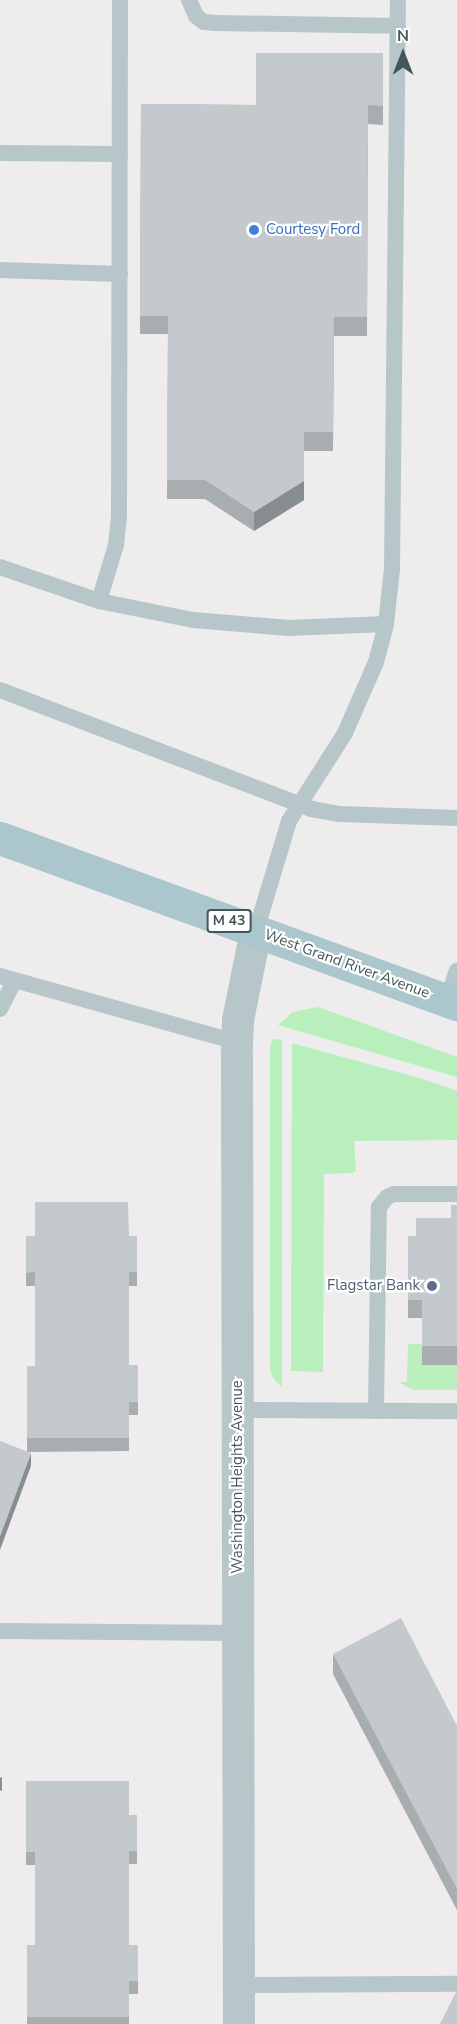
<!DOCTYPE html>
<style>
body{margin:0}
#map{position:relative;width:457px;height:2024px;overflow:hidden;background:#efeced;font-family:"Nunito Sans",sans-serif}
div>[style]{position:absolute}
.green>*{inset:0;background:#b9eebd}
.service>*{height:16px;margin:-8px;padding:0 8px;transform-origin:8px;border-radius:8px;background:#b7c6c9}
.minor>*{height:32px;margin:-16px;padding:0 16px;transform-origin:16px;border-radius:16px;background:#b7c6c9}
.primary>*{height:33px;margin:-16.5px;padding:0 16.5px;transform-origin:16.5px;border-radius:16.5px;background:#abc6cc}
.wall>*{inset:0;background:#a8adaf}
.shaded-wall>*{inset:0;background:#888d8f}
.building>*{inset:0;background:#c3c9cc}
.dots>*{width:16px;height:16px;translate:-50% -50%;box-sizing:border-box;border:3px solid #fff;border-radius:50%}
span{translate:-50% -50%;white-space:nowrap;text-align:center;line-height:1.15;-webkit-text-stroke:4.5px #fff;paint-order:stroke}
.shield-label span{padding:2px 4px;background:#fff;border:2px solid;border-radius:4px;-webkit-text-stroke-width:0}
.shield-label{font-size:14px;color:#445659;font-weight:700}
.shop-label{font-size:15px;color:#366cbe}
.left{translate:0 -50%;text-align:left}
.street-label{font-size:15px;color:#445659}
.service-label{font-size:15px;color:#4e5e75}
.right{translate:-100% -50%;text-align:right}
.north{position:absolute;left:373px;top:24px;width:60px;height:60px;-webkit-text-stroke:4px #fff;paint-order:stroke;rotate:0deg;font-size:16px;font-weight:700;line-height:24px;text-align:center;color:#445659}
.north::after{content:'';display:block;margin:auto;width:21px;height:27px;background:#445659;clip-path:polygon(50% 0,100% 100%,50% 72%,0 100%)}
</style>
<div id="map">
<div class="green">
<div style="clip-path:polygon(318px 1007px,457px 1057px,457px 1077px,278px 1025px,293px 1012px)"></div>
<div style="clip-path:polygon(272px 1039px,282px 1040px,282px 1388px,273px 1378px,270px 1370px,270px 1048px)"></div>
<div style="clip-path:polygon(292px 1043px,423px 1079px,457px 1091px,457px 1140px,354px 1141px,356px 1171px,353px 1173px,324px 1174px,323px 1372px,291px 1371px)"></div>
<div style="clip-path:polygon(408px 1344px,422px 1344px,422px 1365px,457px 1365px,457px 1390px,413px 1390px,399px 1382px,407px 1382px)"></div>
</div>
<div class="service">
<div style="left:189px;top:0;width:17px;rotate:66deg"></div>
<div style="left:196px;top:16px;width:10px;rotate:37deg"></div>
<div style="left:204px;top:22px;width:11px;rotate:5deg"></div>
<div style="left:215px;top:23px;width:183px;rotate:0.9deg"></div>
<div style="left:0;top:153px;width:120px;rotate:0.5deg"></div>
<div style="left:0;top:270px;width:120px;rotate:1.9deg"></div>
<div style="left:0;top:567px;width:105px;rotate:19deg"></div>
<div style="left:99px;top:601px;width:96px;rotate:11.4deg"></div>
<div style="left:193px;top:620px;width:96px;rotate:4.8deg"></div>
<div style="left:289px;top:628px;width:97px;rotate:-2.4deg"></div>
<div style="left:99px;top:601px;width:59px;rotate:-73.1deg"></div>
<div style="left:116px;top:545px;width:30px;rotate:-84deg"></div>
<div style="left:119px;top:515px;width:515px;rotate:-89.89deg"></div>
<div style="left:0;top:690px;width:333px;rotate:20.9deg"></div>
<div style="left:311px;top:809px;width:28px;rotate:10deg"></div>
<div style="left:339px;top:814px;width:118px;rotate:1.9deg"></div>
<div style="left:256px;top:931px;width:115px;rotate:-73.3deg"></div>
<div style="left:289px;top:821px;width:104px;rotate:-57.5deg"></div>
<div style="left:345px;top:733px;width:77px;rotate:-66.4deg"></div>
<div style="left:376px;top:662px;width:39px;rotate:-75deg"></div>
<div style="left:386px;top:624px;width:55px;rotate:-83.8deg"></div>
<div style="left:392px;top:569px;width:569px;rotate:-89.4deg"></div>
<div style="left:0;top:976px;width:246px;rotate:15.6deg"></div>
<div style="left:447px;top:1001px;width:32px;rotate:-72deg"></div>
<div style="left:0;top:1009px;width:31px;rotate:-63deg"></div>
<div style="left:238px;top:1410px;width:219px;rotate:0.3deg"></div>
<div style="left:376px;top:1411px;width:204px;rotate:-89.2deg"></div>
<div style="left:379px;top:1207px;width:13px;rotate:-51deg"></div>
<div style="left:387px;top:1197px;width:8px;rotate:-23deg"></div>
<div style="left:394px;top:1194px;width:63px"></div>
<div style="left:0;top:1631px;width:238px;rotate:0.5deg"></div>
<div style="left:239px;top:1985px;width:218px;rotate:-0.3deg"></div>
</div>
<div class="minor">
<div style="left:239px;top:2024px;width:982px;rotate:-90.12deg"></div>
<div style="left:237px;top:1042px;width:22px;rotate:-87deg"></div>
<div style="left:238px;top:1020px;width:91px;rotate:-78.6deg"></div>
</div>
<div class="primary">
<div style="left:0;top:838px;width:486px;rotate:20deg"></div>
</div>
<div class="wall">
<div style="clip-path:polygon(383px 53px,383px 125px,368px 124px,367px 336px,334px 336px,333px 451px,304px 451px,304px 500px,254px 531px,205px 499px,167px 499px,168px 334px,140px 334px,141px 104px,256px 105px)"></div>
<div style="clip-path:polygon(457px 1205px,457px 1365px,422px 1365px,422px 1318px,408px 1318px,408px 1236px,416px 1236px,451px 1218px)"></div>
<div style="clip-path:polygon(26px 1236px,137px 1236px,137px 1286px,129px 1286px,129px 1365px,138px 1365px,138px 1415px,129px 1415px,129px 1451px,27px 1452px,27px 1366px,35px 1366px,35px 1286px,26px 1286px)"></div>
<div style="clip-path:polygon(333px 1654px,457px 1726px,457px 1910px,333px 1674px)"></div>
<div style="clip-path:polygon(26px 1781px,129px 1815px,137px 1815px,137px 1864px,129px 1864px,129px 1945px,138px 1945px,138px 1994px,129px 1994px,129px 2024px,27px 2024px,27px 1945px,35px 1945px,35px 1865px,26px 1865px)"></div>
</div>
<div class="shaded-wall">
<div style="clip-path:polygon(304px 481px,304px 500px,254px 531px,254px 512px)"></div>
<div style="clip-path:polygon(31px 1453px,31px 1466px,0 1550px,0 1536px)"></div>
<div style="clip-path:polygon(2px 1777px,2px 1790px,0 1791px,0 1778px)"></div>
</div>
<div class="building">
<div style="clip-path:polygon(256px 53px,383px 53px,383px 106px,368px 105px,367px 317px,334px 317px,333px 432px,304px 432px,304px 481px,254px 512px,205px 480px,167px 480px,168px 316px,140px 316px,141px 104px,256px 105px)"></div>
<div style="clip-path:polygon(35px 1202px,128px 1202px,129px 1236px,137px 1236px,137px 1272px,129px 1272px,129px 1365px,138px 1365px,138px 1402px,129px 1402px,129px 1438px,27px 1438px,27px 1366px,35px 1366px,35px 1272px,26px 1273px,26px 1236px,35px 1236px)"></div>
<div style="clip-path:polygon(451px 1205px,457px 1205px,457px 1346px,422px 1346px,422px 1300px,408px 1300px,408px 1236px,416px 1236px,416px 1218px,451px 1218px)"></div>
<div style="clip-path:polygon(0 1441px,31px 1453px,0 1536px)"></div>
<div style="clip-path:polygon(401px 1618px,457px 1726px,457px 1889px,333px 1654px)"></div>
<div style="clip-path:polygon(26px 1781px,129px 1781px,129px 1815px,137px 1815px,137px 1851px,129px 1851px,129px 1945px,138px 1945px,138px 1981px,129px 1981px,129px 2017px,27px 2017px,27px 1945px,35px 1945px,35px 1852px,26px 1852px)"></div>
<div style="clip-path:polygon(457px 1990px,457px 2024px,440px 2024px)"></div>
</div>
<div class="dots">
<div style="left:254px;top:230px;background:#3f7fe0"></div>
<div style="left:432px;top:1286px;background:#5c6f8a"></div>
</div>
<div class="shield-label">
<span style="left:229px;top:921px">M 43</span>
</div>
<div class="shop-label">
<span class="left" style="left:266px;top:230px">Courtesy Ford</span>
</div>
<div class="street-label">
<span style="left:347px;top:964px;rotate:20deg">West Grand River Avenue</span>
<span style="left:238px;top:1477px;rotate:-90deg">Washington Heights Avenue</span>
</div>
<div class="service-label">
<span class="right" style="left:420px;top:1286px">Flagstar Bank</span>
</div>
<div class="north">N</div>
</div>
